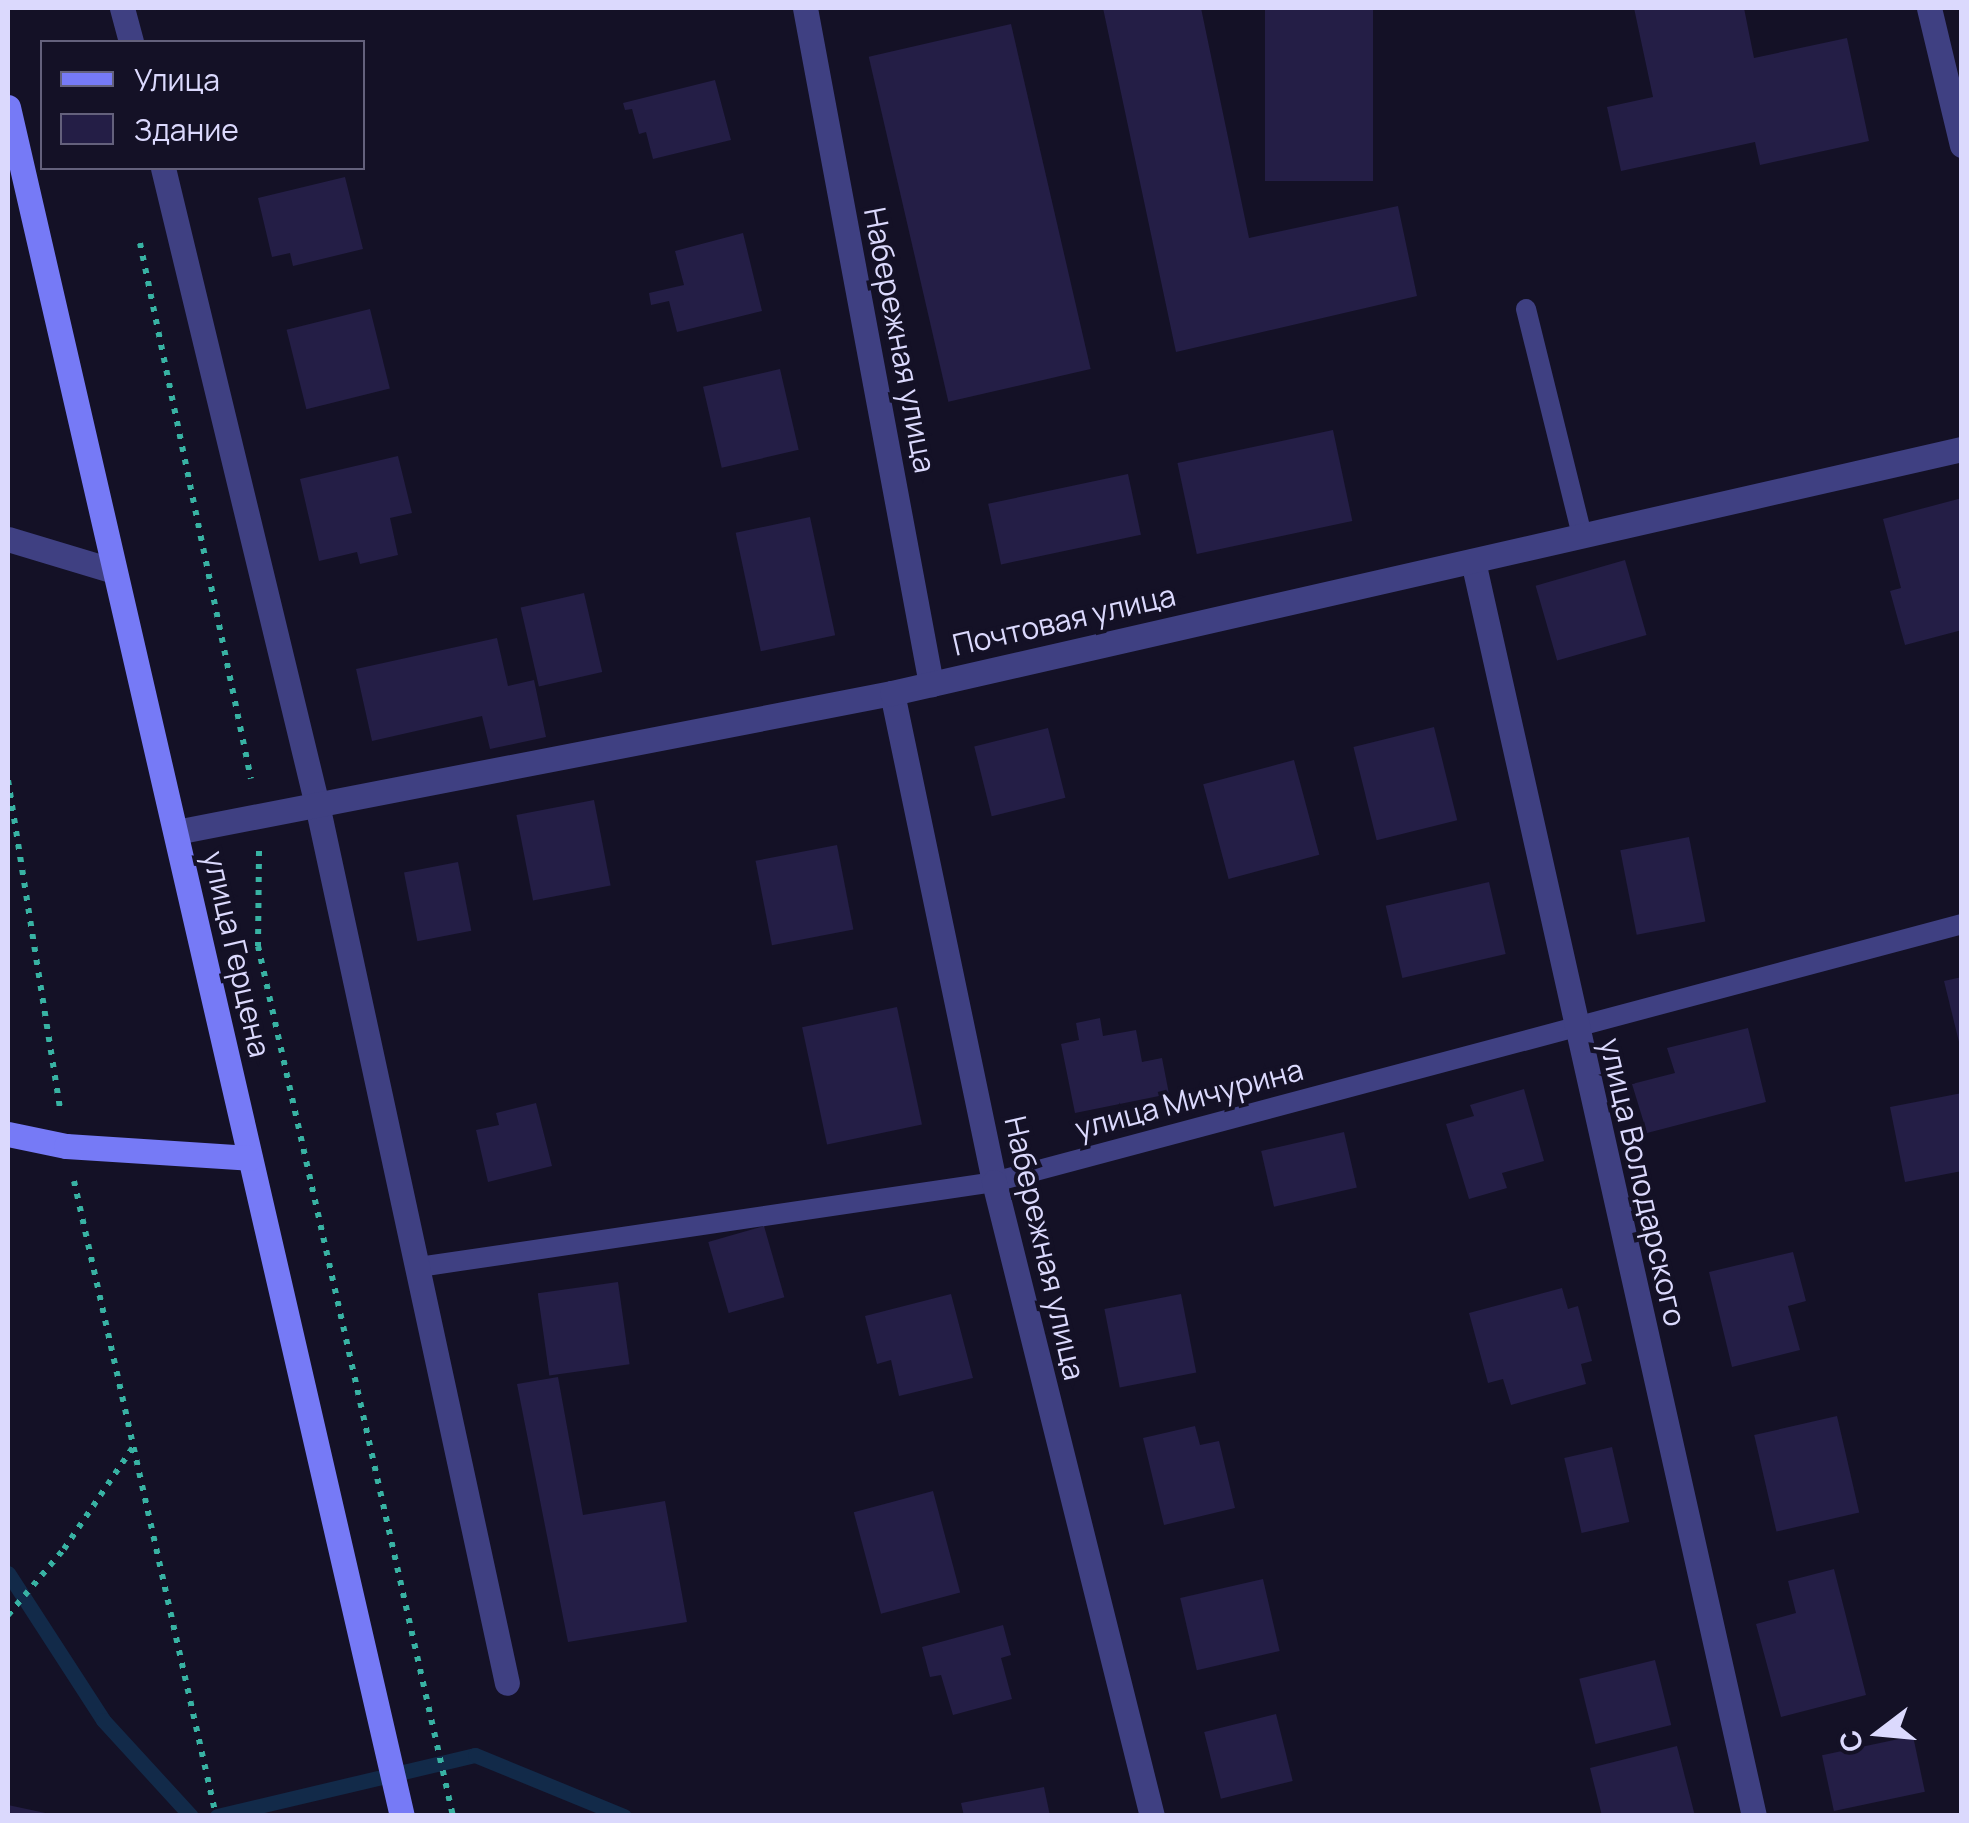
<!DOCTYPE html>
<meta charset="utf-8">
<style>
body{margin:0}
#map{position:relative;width:1969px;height:1823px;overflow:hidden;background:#141126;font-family:Manrope,sans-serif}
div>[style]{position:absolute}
.stream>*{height:15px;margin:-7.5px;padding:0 7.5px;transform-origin:7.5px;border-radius:7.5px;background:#122a49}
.building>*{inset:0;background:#241e46;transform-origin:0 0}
.path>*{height:6px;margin-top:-3px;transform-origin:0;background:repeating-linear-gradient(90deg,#38b2a3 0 5px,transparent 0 13px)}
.lane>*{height:20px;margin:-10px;padding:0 10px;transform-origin:10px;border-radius:10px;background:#3f4082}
.street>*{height:25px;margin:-12.5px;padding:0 12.5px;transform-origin:12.5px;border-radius:12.5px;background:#3f4082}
.secondary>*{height:25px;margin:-12.5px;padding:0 12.5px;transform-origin:12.5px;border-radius:12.5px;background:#767af6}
span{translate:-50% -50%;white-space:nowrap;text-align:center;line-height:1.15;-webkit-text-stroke:8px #141126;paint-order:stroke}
.street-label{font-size:30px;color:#dbd9fd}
.frame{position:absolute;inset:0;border:10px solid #dbd9fd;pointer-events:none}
.legend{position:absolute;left:40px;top:40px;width:325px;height:130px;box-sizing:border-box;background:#141126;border:2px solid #64617c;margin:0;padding:12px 18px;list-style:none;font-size:30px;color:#dbd9fd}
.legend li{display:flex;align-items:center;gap:20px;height:50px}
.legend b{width:50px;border:2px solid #64617c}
.north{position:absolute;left:1829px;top:1683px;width:100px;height:100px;-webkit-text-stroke:8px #141126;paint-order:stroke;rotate:254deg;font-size:28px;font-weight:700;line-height:40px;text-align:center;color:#dbd9fd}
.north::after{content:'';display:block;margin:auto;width:35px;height:45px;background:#dbd9fd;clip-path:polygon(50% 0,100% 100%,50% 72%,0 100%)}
</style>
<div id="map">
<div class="stream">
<div style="left:8px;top:1573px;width:175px;rotate:57.1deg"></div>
<div style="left:103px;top:1720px;width:130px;rotate:47.5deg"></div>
<div style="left:217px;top:1816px;width:265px;rotate:-13.3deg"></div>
<div style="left:475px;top:1755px;width:161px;rotate:22.3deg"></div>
</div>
<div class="building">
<div style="clip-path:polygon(1103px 8px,1201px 8px,1249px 238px,1398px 206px,1417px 296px,1176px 352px)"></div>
<div style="left:1265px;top:8px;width:108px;height:173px"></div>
<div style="clip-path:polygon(1634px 8px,1744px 8px,1754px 58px,1847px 38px,1869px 141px,1760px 165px,1755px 142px,1621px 171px,1607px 107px,1653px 97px)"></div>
<div style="left:1011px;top:24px;width:354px;height:146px;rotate:77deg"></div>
<div style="clip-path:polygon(715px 80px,731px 140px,653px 159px,646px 132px,639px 134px,632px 109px,625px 110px,623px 103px)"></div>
<div style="clip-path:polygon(345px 177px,363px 249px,293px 266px,290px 253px,272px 257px,258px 198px)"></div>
<div style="clip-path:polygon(743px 233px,762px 311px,677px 332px,669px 301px,651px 305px,649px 293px,684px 285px,675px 251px)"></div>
<div style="left:370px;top:309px;width:82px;height:86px;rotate:76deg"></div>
<div style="left:780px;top:369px;width:83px;height:79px;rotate:77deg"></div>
<div style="left:1333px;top:430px;width:93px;height:159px;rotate:78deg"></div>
<div style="clip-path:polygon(398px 456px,412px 513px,390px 518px,398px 555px,360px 564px,357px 552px,319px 561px,300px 479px)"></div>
<div style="left:1128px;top:474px;width:62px;height:143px;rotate:78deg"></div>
<div style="clip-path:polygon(1962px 498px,1962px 630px,1905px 645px,1890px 591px,1901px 588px,1883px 519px)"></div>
<div style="left:810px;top:517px;width:121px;height:76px;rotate:78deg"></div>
<div style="left:1625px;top:560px;width:78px;height:93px;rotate:74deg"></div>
<div style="left:584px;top:593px;width:81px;height:65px;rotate:77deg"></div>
<div style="clip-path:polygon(497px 638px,508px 686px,534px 680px,546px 737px,490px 749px,482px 716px,372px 741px,356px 669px)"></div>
<div style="left:1434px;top:727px;width:96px;height:83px;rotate:76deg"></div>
<div style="left:1048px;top:728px;width:72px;height:76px;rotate:76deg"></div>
<div style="left:1294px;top:760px;width:98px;height:94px;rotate:75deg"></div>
<div style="left:594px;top:800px;width:87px;height:79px;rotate:79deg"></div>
<div style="left:1689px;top:837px;width:86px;height:70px;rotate:79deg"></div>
<div style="left:837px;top:845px;width:86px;height:83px;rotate:79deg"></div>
<div style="left:458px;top:862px;width:70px;height:55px;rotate:79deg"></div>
<div style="left:1489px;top:882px;width:74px;height:106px;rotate:77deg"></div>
<div style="clip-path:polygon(1962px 977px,1962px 1046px,1960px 1046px,1944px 981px)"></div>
<div style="left:897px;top:1007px;width:120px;height:97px;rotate:78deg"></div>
<div style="clip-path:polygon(1100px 1018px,1103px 1036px,1136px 1030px,1142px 1062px,1162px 1058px,1169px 1094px,1075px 1113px,1061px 1044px,1079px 1040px,1076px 1023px)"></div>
<div style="clip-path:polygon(1748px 1028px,1766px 1102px,1647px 1133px,1632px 1084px,1675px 1073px,1667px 1048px)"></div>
<div style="clip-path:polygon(1524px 1089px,1544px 1161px,1502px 1173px,1507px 1188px,1469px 1199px,1446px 1124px,1474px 1116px,1470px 1105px)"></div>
<div style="clip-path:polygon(1962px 1093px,1962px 1171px,1905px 1182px,1890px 1107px)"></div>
<div style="clip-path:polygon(536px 1103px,552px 1166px,488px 1182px,476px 1130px,499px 1125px,496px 1113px)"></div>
<div style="left:1344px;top:1132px;width:57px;height:85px;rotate:77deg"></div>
<div style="left:764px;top:1226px;width:74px;height:58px;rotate:74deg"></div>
<div style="clip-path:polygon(1793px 1252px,1806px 1301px,1788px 1306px,1800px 1350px,1732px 1367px,1709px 1272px)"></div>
<div style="left:618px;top:1282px;width:83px;height:81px;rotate:82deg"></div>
<div style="clip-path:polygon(1562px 1288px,1568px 1309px,1578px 1306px,1592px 1361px,1581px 1364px,1586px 1384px,1511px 1405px,1503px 1379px,1488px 1383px,1469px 1313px)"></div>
<div style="clip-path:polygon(951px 1294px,973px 1378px,899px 1396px,891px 1360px,877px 1364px,865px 1316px)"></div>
<div style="left:1181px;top:1294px;width:80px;height:78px;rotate:79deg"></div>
<div style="clip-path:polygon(558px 1377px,583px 1515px,665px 1501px,687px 1622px,568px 1642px,517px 1384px)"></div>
<div style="left:1837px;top:1416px;width:99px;height:85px;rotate:77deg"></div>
<div style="clip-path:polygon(1195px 1426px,1200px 1445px,1219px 1441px,1235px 1508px,1164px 1525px,1143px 1438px)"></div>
<div style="left:1612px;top:1447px;width:77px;height:49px;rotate:77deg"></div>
<div style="left:933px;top:1491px;width:105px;height:82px;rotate:75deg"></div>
<div style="clip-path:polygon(1834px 1569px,1866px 1695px,1781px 1717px,1756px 1624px,1796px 1613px,1788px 1581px)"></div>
<div style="left:1263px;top:1579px;width:74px;height:85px;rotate:77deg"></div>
<div style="clip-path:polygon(1003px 1625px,1011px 1655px,1001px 1658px,1012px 1699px,953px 1715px,941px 1675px,930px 1677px,922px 1647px)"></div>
<div style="left:1655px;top:1660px;width:67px;height:78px;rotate:76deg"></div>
<div style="left:1276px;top:1714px;width:69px;height:74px;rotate:76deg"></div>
<div style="left:1913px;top:1736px;width:57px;height:93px;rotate:78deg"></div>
<div style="clip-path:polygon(1677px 1746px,1695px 1816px,1602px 1816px,1590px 1768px)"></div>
<div style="clip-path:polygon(1044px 1787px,1050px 1816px,964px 1816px,961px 1803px)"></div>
<div style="clip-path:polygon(8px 1805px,50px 1814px,50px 1816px,8px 1816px)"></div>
</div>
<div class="path">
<div style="left:140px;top:243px;width:547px;rotate:78.3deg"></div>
<div style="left:8px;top:780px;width:333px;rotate:81deg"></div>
<div style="left:259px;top:851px;width:95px;rotate:90.6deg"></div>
<div style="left:258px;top:946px;width:892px;rotate:77.37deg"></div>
<div style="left:74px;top:1181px;width:651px;rotate:77.39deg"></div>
<div style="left:8px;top:1615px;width:87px;rotate:-49.7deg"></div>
<div style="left:64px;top:1549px;width:127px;rotate:-55.9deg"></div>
</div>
<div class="lane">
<div style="left:1526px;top:309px;width:234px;rotate:76.1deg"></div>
<div style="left:419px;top:1267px;width:581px;rotate:-8.41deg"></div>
<div style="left:994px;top:1182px;width:1002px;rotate:-14.92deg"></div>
</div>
<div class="street">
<div style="left:122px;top:8px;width:35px;rotate:75deg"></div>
<div style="left:805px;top:8px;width:688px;rotate:79.44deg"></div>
<div style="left:1929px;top:8px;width:141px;rotate:76.5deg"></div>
<div style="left:163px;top:168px;width:659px;rotate:76.41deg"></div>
<div style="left:318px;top:809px;width:894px;rotate:77.8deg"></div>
<div style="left:8px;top:539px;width:111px;rotate:16.8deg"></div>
<div style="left:1473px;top:561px;width:1286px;rotate:77.38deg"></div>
<div style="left:892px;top:693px;width:500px;rotate:78.2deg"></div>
<div style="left:994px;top:1182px;width:653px;rotate:76.01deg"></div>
<div style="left:176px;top:832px;width:729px;rotate:-10.99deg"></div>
<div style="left:892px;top:693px;width:1097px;rotate:-12.85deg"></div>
</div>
<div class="secondary">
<div style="left:8px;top:107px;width:1754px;rotate:77.02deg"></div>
<div style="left:8px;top:1134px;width:59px;rotate:11.7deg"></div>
<div style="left:66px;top:1146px;width:184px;rotate:3.7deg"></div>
</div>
<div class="street-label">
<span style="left:900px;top:340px;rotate:79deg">Набережная улица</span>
<span style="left:1064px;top:620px;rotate:-13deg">Почтовая улица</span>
<span style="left:237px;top:954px;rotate:77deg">улица Герцена</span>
<span style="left:1189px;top:1099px;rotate:-15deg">улица Мичурина</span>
<span style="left:1643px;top:1182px;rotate:77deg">улица Володарского</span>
<span style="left:1045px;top:1248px;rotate:77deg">Набережная улица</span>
</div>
<div class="frame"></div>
<ul class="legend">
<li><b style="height:12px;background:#767af6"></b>Улица</li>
<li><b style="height:28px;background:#241e46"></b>Здание</li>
</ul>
<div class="north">С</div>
</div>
